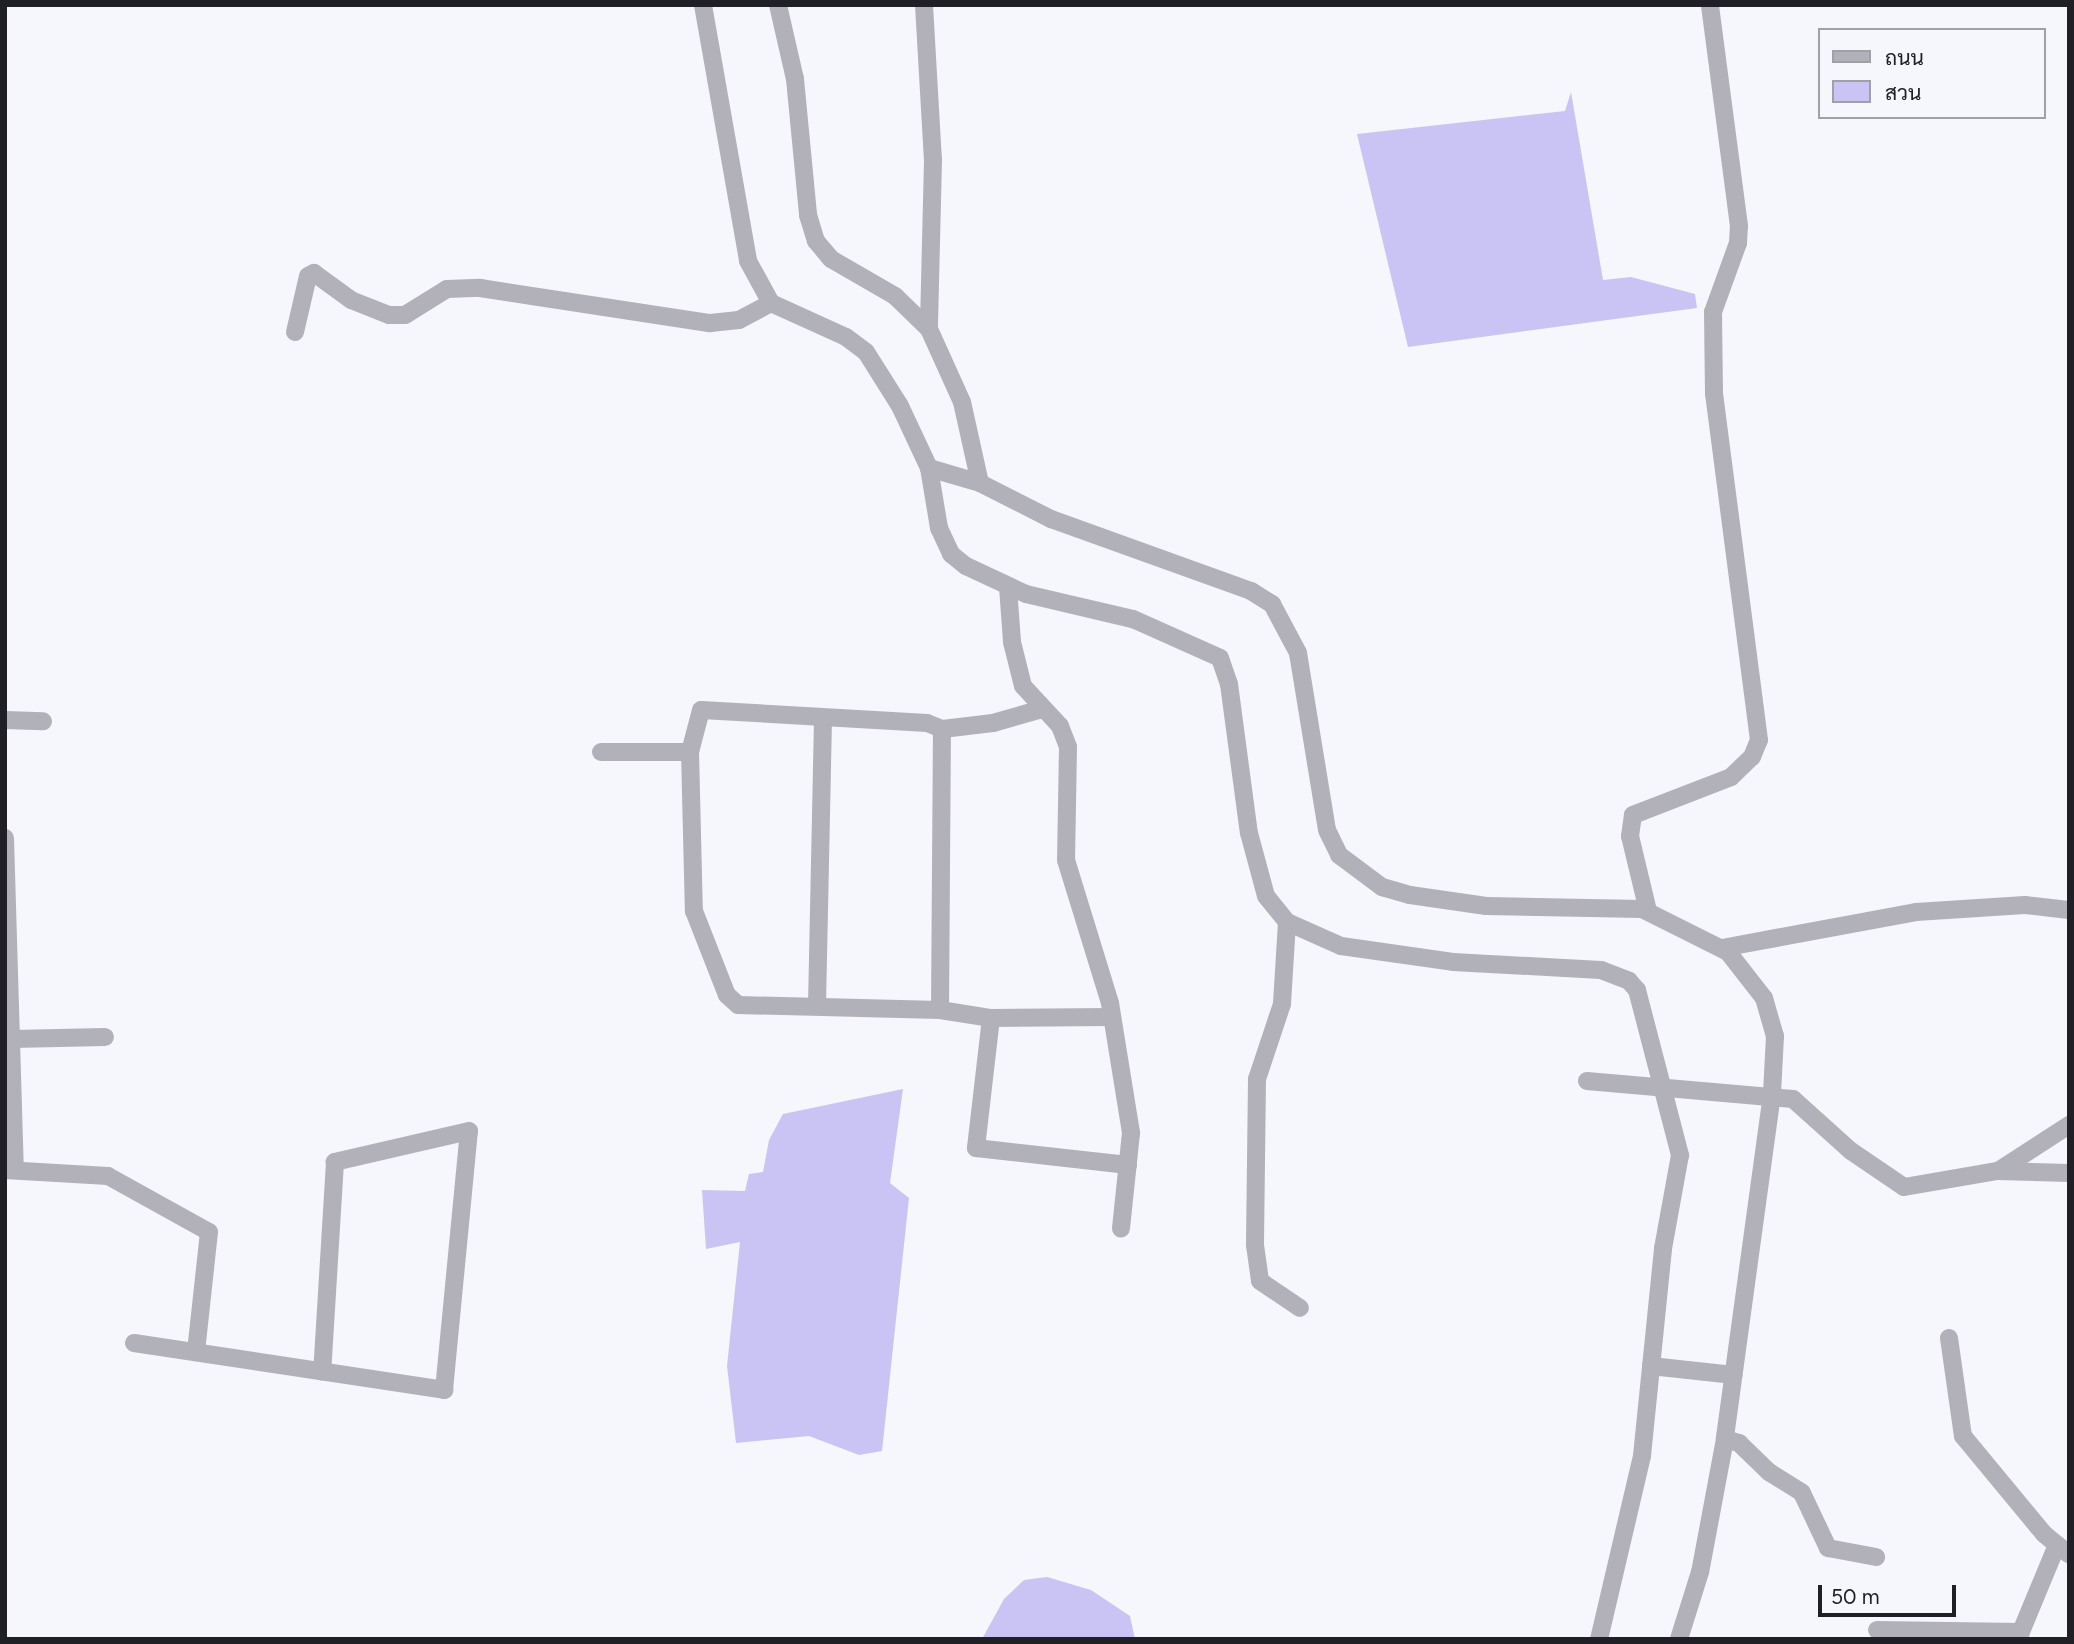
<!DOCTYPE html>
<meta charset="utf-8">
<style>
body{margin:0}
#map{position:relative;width:2074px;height:1644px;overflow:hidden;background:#f6f6fd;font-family:Figtree,Sarabun,sans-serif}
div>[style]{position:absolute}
.green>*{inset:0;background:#c9c4f3}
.minor>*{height:18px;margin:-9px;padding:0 9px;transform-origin:9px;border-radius:9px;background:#b2b1b9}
span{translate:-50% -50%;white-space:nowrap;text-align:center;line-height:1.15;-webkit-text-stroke:7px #f6f6fd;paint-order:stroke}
.frame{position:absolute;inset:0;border:7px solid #201f25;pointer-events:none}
.legend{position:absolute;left:1818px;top:28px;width:228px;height:91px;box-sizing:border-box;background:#f6f6fd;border:2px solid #a0a0a7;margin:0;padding:9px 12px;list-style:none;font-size:21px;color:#201f25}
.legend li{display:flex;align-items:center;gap:14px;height:35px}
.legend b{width:35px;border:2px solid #a0a0a7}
.scale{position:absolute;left:1818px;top:1585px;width:138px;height:32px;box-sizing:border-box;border:4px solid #201f25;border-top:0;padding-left:9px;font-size:21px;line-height:24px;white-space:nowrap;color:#201f25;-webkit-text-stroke:5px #f6f6fd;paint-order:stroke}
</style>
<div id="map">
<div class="green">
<div style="clip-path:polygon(1571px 92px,1603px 280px,1631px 277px,1695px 294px,1697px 308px,1408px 347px,1357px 134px,1565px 111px)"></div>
<div style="clip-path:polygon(903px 1089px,890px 1183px,909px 1198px,882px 1451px,859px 1455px,809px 1436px,736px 1443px,727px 1366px,740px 1242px,706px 1249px,702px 1190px,745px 1191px,749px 1174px,763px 1172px,769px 1140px,783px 1114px)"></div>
<div style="clip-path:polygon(1047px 1577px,1091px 1590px,1130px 1616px,1135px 1639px,982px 1639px,1004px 1599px,1024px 1580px)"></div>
</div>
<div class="minor">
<div style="left:703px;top:5px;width:260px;rotate:80deg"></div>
<div style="left:748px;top:261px;width:48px;rotate:61.3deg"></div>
<div style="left:771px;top:303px;width:82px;rotate:24.4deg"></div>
<div style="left:846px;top:337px;width:25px;rotate:37deg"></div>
<div style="left:866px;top:352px;width:64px;rotate:57.8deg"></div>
<div style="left:900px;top:406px;width:68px;rotate:64.9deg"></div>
<div style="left:929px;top:468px;width:53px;rotate:16.4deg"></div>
<div style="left:980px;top:483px;width:80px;rotate:26.9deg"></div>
<div style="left:1051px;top:519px;width:213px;rotate:19.8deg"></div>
<div style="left:1251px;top:591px;width:25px;rotate:32deg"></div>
<div style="left:1272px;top:604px;width:55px;rotate:62deg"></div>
<div style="left:1298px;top:653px;width:179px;rotate:80.7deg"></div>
<div style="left:1327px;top:830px;width:28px;rotate:64deg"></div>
<div style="left:1339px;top:855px;width:54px;rotate:36.7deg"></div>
<div style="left:1382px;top:887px;width:29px;rotate:16deg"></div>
<div style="left:1410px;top:895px;width:77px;rotate:8.2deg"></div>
<div style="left:1486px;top:906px;width:156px;rotate:1.1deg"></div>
<div style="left:1642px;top:909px;width:96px;rotate:26.6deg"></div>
<div style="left:1728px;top:952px;width:58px;rotate:52deg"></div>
<div style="left:1764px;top:998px;width:40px;rotate:74deg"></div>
<div style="left:1775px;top:1036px;width:58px;rotate:93deg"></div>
<div style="left:1772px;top:1094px;width:348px;rotate:97.8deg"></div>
<div style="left:1725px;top:1439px;width:135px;rotate:100.6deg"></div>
<div style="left:1700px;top:1572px;width:70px;rotate:107.4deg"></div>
<div style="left:778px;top:5px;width:76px;rotate:77.1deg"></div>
<div style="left:795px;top:79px;width:137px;rotate:84.5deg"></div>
<div style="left:808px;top:215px;width:27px;rotate:73deg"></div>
<div style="left:816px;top:241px;width:23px;rotate:50deg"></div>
<div style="left:831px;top:259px;width:74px;rotate:30deg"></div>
<div style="left:895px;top:296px;width:47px;rotate:44.1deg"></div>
<div style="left:929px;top:329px;width:80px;rotate:65.7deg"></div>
<div style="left:962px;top:402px;width:83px;rotate:77.5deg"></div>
<div style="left:924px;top:5px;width:155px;rotate:86.7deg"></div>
<div style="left:933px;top:160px;width:169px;rotate:91.4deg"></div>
<div style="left:295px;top:332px;width:57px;rotate:-76.9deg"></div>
<div style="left:308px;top:276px;width:7px;rotate:-27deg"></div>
<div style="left:314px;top:273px;width:46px;rotate:36.1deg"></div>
<div style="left:351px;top:300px;width:41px;rotate:21.5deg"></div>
<div style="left:389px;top:315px;width:16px"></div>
<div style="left:405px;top:315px;width:49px;rotate:-31.8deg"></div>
<div style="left:447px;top:289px;width:33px;rotate:-2deg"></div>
<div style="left:480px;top:288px;width:233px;rotate:8.7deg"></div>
<div style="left:710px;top:323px;width:29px;rotate:-6deg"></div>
<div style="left:739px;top:320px;width:36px;rotate:-28deg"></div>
<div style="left:929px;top:468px;width:61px;rotate:80.5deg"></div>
<div style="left:939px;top:528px;width:29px;rotate:65deg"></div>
<div style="left:951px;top:554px;width:19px;rotate:39deg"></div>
<div style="left:966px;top:566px;width:66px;rotate:25deg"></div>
<div style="left:1026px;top:594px;width:110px;rotate:13.2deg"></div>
<div style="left:1133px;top:619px;width:95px;rotate:24.1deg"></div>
<div style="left:1220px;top:658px;width:28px;rotate:71deg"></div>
<div style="left:1229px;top:684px;width:150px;rotate:82.4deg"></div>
<div style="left:1249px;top:833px;width:65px;rotate:74.9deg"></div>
<div style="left:1266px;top:896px;width:33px;rotate:51deg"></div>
<div style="left:1287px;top:922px;width:59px;rotate:24deg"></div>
<div style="left:1341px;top:946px;width:113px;rotate:8.1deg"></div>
<div style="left:1453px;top:962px;width:148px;rotate:3.1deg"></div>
<div style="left:1601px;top:970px;width:30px;rotate:21deg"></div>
<div style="left:1629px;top:981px;width:12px;rotate:48deg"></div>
<div style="left:1637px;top:990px;width:171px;rotate:75.4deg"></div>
<div style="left:1680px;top:1155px;width:96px;rotate:100.3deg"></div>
<div style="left:1663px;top:1249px;width:208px;rotate:95.8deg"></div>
<div style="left:1642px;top:1456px;width:188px;rotate:103.2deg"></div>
<div style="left:1008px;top:587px;width:55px;rotate:85.8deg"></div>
<div style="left:1012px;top:642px;width:45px;rotate:76deg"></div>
<div style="left:1023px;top:686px;width:54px;rotate:47.2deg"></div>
<div style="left:1060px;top:726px;width:22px;rotate:69deg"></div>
<div style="left:1068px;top:747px;width:113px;rotate:91deg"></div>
<div style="left:1066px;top:860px;width:150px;rotate:72.9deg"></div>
<div style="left:1110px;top:1003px;width:132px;rotate:80.8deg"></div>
<div style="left:1131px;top:1133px;width:96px;rotate:96deg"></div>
<div style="left:1042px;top:709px;width:51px;rotate:164.1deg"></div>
<div style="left:993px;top:723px;width:51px;rotate:173.3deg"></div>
<div style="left:942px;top:729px;width:16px;rotate:-158deg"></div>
<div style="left:927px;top:723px;width:226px;rotate:-176.7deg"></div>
<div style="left:701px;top:710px;width:43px;rotate:104.7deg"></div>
<div style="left:690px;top:752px;width:159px;rotate:88.6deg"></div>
<div style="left:694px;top:911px;width:90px;rotate:68.6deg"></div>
<div style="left:727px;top:995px;width:15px;rotate:42deg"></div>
<div style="left:738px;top:1005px;width:202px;rotate:1.4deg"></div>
<div style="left:940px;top:1010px;width:52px;rotate:8.9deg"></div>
<div style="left:991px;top:1018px;width:121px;rotate:-0.5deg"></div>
<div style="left:5px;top:720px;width:38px;rotate:2deg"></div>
<div style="left:601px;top:752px;width:89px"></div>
<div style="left:5px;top:838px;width:331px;rotate:88.3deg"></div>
<div style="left:1648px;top:911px;width:77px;rotate:-103.5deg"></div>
<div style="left:1630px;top:836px;width:21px;rotate:-82deg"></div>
<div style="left:1633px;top:815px;width:105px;rotate:-21.2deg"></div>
<div style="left:1731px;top:777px;width:29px;rotate:-44deg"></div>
<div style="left:1752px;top:757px;width:18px;rotate:-68deg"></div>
<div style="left:1759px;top:740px;width:349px;rotate:-97.4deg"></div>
<div style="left:1714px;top:394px;width:82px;rotate:-90.7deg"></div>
<div style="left:1713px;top:312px;width:73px;rotate:-70.1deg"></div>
<div style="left:1738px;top:243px;width:17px;rotate:-87deg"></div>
<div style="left:1739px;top:226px;width:223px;rotate:-97.5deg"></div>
<div style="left:1287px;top:922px;width:82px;rotate:93.5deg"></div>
<div style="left:1282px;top:1004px;width:79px;rotate:108.4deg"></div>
<div style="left:1257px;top:1079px;width:166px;rotate:90.7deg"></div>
<div style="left:1255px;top:1245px;width:36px;rotate:82deg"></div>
<div style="left:1260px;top:1281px;width:48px;rotate:34deg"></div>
<div style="left:1722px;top:948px;width:197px;rotate:-10.5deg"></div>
<div style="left:1916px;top:912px;width:109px;rotate:-3.7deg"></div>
<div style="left:2025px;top:905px;width:44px;rotate:6.5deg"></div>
<div style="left:817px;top:1006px;width:285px;rotate:-88.8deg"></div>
<div style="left:940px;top:1010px;width:281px;rotate:-89.6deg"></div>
<div style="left:991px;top:1018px;width:131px;rotate:96.6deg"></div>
<div style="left:976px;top:1148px;width:153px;rotate:6.4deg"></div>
<div style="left:12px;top:1039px;width:93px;rotate:-1.2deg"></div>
<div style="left:1587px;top:1081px;width:207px;rotate:5deg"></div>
<div style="left:1793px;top:1099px;width:78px;rotate:41.9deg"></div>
<div style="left:1851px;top:1151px;width:64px;rotate:34.2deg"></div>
<div style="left:1904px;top:1187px;width:95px;rotate:-9.7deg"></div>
<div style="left:1998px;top:1171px;width:85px;rotate:-32.9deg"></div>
<div style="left:5px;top:1170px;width:103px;rotate:3.3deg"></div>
<div style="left:108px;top:1176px;width:115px;rotate:29deg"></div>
<div style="left:209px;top:1232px;width:121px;rotate:96.2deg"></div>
<div style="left:1998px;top:1171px;width:71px;rotate:1.6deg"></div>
<div style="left:1949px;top:1338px;width:99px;rotate:81.9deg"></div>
<div style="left:1963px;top:1436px;width:127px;rotate:50.4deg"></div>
<div style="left:2044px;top:1534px;width:32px;rotate:39deg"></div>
<div style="left:134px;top:1343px;width:314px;rotate:8.6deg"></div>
<div style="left:444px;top:1390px;width:260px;rotate:-84.5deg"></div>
<div style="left:469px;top:1131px;width:138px;rotate:167deg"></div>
<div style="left:335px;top:1162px;width:210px;rotate:93.5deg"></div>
<div style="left:1651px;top:1366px;width:83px;rotate:6.2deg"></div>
<div style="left:1725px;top:1439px;width:15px;rotate:16deg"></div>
<div style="left:1739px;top:1443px;width:42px;rotate:44deg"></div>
<div style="left:1769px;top:1472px;width:39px;rotate:32deg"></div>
<div style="left:1802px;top:1493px;width:61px;rotate:64.7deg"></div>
<div style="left:1828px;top:1548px;width:49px;rotate:10.6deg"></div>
<div style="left:1877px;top:1630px;width:144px;rotate:0.8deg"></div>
<div style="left:2018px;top:1639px;width:102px;rotate:-67.5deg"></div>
</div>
<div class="frame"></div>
<ul class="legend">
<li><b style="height:9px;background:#b2b1b9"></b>ถนน</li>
<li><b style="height:19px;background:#c9c4f3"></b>สวน</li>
</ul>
<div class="scale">50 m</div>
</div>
